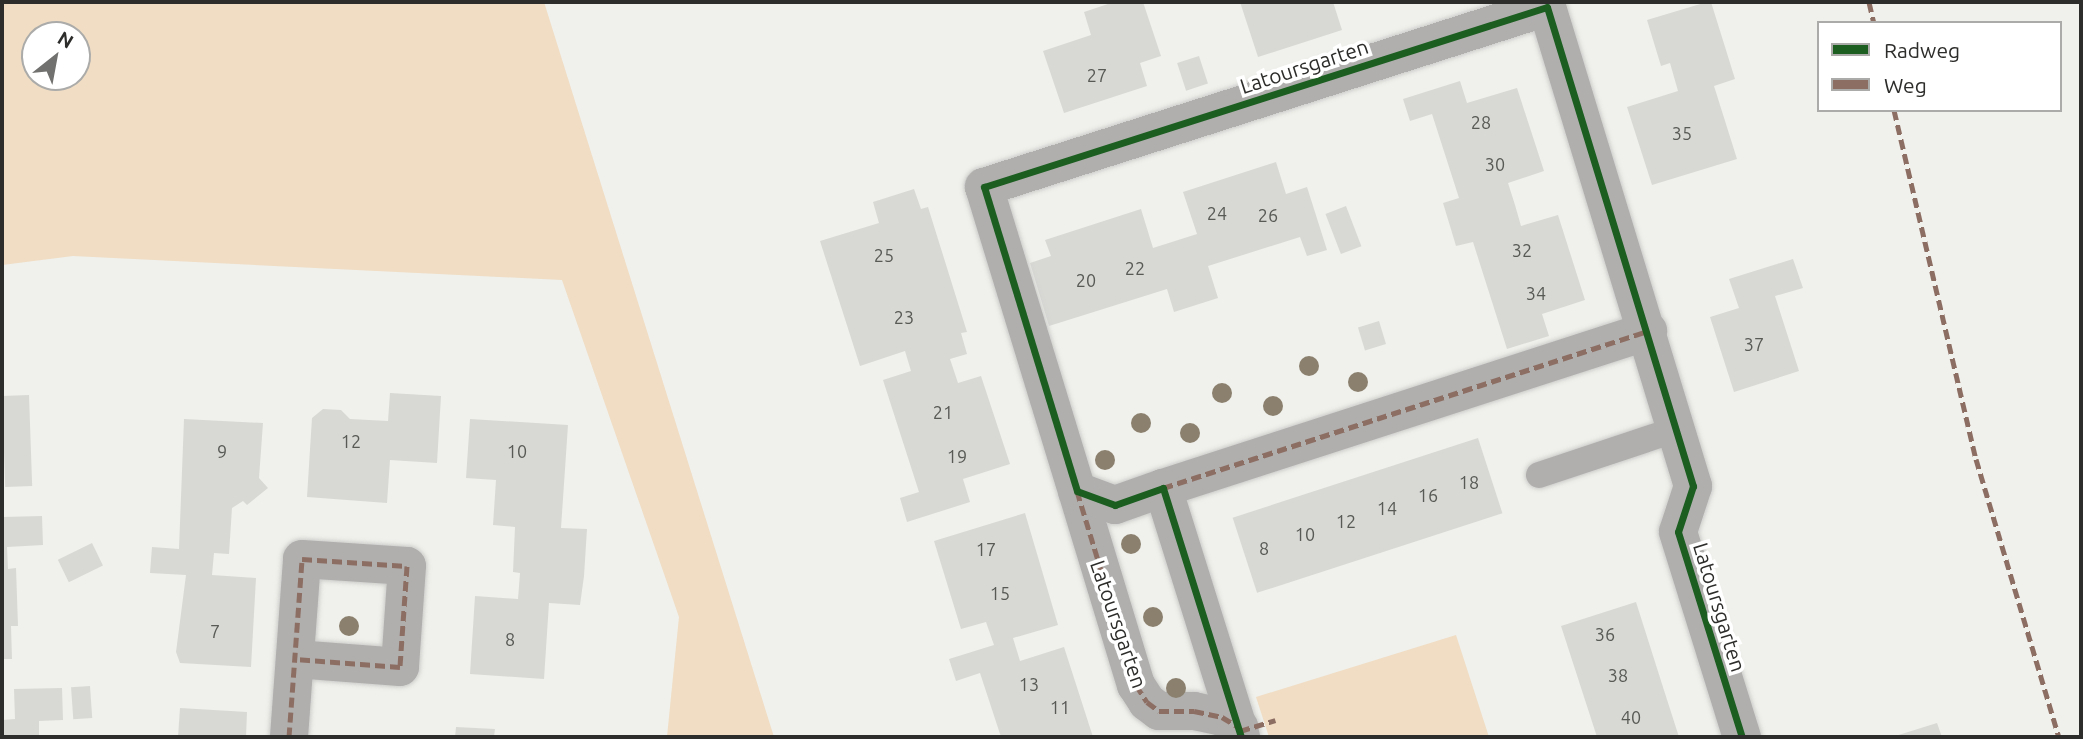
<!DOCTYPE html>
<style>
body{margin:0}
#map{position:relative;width:2083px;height:739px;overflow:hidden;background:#f0f0ec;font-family:Ubuntu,sans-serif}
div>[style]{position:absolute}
.green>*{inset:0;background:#f0ddc3}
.building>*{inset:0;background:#d8d9d5;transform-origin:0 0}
.roads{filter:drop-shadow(0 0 2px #ccccca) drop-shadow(0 0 2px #ccccca)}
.lane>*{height:26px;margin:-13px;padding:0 13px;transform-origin:13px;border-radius:13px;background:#b0afae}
.street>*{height:38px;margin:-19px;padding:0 19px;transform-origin:19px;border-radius:19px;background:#b0afae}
.quiet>*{height:5px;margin-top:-2.5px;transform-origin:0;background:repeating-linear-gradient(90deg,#8d6e63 0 10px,transparent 0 15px)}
.cycleway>*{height:7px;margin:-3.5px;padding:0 3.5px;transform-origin:3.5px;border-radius:3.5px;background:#1b5e20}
.trees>*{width:20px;height:20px;margin:-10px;border-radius:50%;background:#8b806e}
span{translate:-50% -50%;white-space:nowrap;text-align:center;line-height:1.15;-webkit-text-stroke:7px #fff;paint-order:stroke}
.number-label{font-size:18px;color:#585a56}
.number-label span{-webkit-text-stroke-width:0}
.street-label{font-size:21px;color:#2d2e2b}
.frame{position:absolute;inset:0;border:4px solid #2d2e2b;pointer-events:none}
.legend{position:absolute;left:1817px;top:21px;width:245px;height:91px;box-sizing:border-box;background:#fff;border:2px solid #ababaa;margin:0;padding:9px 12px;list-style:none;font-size:21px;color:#2d2e2b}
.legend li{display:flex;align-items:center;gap:14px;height:35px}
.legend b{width:35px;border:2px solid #ababaa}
.north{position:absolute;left:21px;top:21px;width:70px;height:70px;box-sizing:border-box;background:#fff;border:2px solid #ababaa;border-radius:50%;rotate:31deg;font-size:19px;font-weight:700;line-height:28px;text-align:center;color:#2d2e2b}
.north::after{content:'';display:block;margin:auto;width:24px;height:32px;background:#71726f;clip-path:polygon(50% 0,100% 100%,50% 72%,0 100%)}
</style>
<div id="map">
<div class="green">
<div style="clip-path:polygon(evenodd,2px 2px,544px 2px,774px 737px,667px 737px,679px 617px,562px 280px,73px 256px,2px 265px,2px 2px,35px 35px,77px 35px,77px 77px,35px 77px,35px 35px)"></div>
<div style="clip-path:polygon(1456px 635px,1489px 737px,1269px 737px,1256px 697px)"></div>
</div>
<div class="building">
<div style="clip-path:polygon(1114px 2px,1143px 2px,1161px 56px,1140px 63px,1147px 86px,1064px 113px,1043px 51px,1091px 35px,1084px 12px)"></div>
<div style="clip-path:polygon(1240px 2px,1333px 2px,1342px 30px,1258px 57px)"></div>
<div style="clip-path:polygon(1707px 2px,1711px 2px,1735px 79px,1714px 86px,1737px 159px,1652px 185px,1627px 107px,1678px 91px,1670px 63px,1661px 66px,1647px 20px)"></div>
<div style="left:1199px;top:56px;width:29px;height:23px;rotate:72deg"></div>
<div style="clip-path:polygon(1460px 81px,1467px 103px,1517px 88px,1544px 171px,1508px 183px,1515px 205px,1521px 226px,1558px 215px,1585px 300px,1542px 314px,1549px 336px,1507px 349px,1473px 242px,1456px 246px,1450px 226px,1443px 203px,1459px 198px,1432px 114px,1410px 121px,1403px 99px)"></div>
<div style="clip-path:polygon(1276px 162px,1286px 194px,1307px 187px,1327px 250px,1307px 256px,1300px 237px,1208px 266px,1218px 298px,1174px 312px,1167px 289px,1049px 326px,1030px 263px,1051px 256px,1045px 240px,1141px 209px,1153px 248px,1197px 234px,1183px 192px)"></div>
<div style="clip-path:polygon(914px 189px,921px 209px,928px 207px,967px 332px,961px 333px,967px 354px,950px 359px,958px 383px,981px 376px,1010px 464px,963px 479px,970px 502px,907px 522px,900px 498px,919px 492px,883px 380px,911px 371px,905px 351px,860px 366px,820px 241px,879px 223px,873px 202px)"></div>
<div style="left:1346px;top:206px;width:43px;height:22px;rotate:69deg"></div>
<div style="clip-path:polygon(1793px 259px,1803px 288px,1775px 296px,1799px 371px,1734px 392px,1710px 317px,1739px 308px,1729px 279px)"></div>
<div style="left:1379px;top:321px;width:24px;height:22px;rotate:73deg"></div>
<div style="clip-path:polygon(390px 393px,441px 396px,437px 463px,390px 460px,387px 503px,307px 497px,312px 418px,323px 409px,341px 410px,350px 419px,388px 421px)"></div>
<div style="left:29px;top:395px;width:91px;height:27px;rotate:88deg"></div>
<div style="clip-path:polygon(184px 419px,263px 423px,259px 478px,268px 488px,247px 505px,243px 501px,232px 508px,229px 554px,214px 553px,212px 575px,256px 578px,251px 667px,180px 663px,176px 652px,186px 575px,150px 573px,152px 547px,179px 549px)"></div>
<div style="clip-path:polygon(470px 419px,568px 425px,561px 528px,587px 529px,584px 576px,580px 605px,549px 603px,544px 679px,470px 674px,475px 596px,518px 599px,520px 573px,513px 572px,515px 527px,493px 525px,496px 480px,466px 478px)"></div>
<div style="left:1478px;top:438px;width:79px;height:258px;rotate:72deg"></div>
<div style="clip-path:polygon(1025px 513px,1058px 625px,1013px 638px,1020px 661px,1064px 647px,1093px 737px,1001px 737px,980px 673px,956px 681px,949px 659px,994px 645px,986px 622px,961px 629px,934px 541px)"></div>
<div style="clip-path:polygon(42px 516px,43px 545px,7px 547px,8px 569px,16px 568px,18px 626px,11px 626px,12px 659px,2px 659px,2px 517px)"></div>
<div style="left:92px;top:543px;width:25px;height:38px;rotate:64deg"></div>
<div style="clip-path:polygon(1636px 602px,1662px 684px,1679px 737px,1597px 737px,1561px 626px)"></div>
<div style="left:90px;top:686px;width:32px;height:19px;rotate:86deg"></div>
<div style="clip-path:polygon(62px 688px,63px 720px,39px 721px,39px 737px,2px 737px,2px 720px,15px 719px,14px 689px)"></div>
<div style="clip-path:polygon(180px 708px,247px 712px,246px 737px,178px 737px)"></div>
<div style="clip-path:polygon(1937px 723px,1942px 737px,1892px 737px)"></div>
<div style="clip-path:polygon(456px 727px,495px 729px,494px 737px,455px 737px)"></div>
</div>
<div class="roads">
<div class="lane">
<div style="left:1539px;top:475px;width:142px;rotate:-18.4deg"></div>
</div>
<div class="street">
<div style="left:1163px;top:488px;width:510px;rotate:-17.94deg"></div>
<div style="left:1077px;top:491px;width:203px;rotate:73.1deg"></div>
<div style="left:1136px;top:685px;width:20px;rotate:57deg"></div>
<div style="left:1147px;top:702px;width:15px;rotate:37deg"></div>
<div style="left:1159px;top:711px;width:35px"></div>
<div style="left:1194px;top:711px;width:29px;rotate:12deg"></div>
<div style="left:1222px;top:717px;width:20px;rotate:30deg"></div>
<div style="left:289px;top:737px;width:178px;rotate:-85.8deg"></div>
<div style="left:302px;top:559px;width:105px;rotate:3.8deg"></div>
<div style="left:407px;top:566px;width:101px;rotate:94deg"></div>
<div style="left:400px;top:667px;width:105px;rotate:-175.6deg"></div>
<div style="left:1241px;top:737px;width:261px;rotate:-107.4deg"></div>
<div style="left:1163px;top:488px;width:51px;rotate:160.5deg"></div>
<div style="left:1115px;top:505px;width:40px;rotate:-159.8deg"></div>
<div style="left:1077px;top:491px;width:318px;rotate:-107deg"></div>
<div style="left:984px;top:187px;width:591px;rotate:-17.73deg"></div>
<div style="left:1547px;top:7px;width:501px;rotate:73.05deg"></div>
<div style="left:1693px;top:486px;width:48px;rotate:108.1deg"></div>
<div style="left:1678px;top:532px;width:215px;rotate:72.7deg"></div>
</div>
</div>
<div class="quiet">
<div style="left:1869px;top:2px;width:22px;rotate:77deg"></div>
<div style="left:1894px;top:110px;width:359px;rotate:76.8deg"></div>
<div style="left:1976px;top:459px;width:290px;rotate:73.4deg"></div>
<div style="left:1163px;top:488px;width:510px;rotate:-17.94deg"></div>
<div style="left:1077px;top:491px;width:203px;rotate:73.1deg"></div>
<div style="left:1136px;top:685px;width:20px;rotate:57deg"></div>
<div style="left:1147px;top:702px;width:15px;rotate:37deg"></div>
<div style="left:1159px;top:711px;width:35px"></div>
<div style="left:1194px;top:711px;width:29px;rotate:12deg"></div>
<div style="left:1222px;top:717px;width:17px;rotate:31deg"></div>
<div style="left:1240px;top:731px;width:37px;rotate:-17deg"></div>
<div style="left:289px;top:737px;width:178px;rotate:-85.8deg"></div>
<div style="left:302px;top:559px;width:105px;rotate:3.8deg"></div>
<div style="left:407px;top:566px;width:101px;rotate:94deg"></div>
<div style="left:400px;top:667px;width:105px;rotate:-175.6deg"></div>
</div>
<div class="cycleway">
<div style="left:1241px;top:737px;width:261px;rotate:-107.4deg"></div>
<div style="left:1163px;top:488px;width:51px;rotate:160.5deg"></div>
<div style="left:1115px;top:505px;width:40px;rotate:-159.8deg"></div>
<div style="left:1077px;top:491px;width:318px;rotate:-107deg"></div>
<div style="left:984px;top:187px;width:591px;rotate:-17.73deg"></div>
<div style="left:1547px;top:7px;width:501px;rotate:73.05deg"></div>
<div style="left:1693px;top:486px;width:48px;rotate:108.1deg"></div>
<div style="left:1678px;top:532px;width:215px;rotate:72.7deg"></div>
</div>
<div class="trees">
<div style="left:1309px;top:366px"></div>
<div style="left:1358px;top:382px"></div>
<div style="left:1222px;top:393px"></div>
<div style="left:1273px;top:406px"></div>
<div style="left:1141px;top:423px"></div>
<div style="left:1190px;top:433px"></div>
<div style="left:1105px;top:460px"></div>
<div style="left:1131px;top:544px"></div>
<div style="left:1153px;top:617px"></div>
<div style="left:349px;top:626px"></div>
<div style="left:1176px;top:688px"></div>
</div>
<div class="number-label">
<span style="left:1097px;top:75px">27</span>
<span style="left:1481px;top:122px">28</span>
<span style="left:1682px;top:133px">35</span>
<span style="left:1495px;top:164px">30</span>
<span style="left:1217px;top:213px">24</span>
<span style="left:1268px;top:215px">26</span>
<span style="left:1522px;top:250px">32</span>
<span style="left:884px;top:255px">25</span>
<span style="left:1135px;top:268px">22</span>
<span style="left:1086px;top:280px">20</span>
<span style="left:1536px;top:293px">34</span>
<span style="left:904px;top:317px">23</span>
<span style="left:1754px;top:344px">37</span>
<span style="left:943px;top:412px">21</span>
<span style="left:351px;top:441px">12</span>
<span style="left:222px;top:451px">9</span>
<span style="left:517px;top:451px">10</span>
<span style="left:957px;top:456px">19</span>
<span style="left:1469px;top:482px">18</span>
<span style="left:1428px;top:495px">16</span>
<span style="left:1387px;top:508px">14</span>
<span style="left:1346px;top:521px">12</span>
<span style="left:1305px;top:534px">10</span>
<span style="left:1264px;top:548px">8</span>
<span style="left:986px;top:549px">17</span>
<span style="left:1000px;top:593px">15</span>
<span style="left:215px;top:631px">7</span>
<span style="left:1605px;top:634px">36</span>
<span style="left:510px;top:639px">8</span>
<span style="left:1618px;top:675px">38</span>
<span style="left:1029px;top:684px">13</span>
<span style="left:1060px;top:707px">11</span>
<span style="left:1631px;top:717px">40</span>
</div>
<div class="street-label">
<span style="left:1304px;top:66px;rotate:-18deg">Latoursgarten</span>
<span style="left:1720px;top:607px;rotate:73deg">Latoursgarten</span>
<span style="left:1119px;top:624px;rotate:71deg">Latoursgarten</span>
</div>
<div class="frame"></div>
<ul class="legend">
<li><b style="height:9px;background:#1b5e20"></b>Radweg</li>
<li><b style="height:9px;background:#8d6e63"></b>Weg</li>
</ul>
<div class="north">N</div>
</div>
